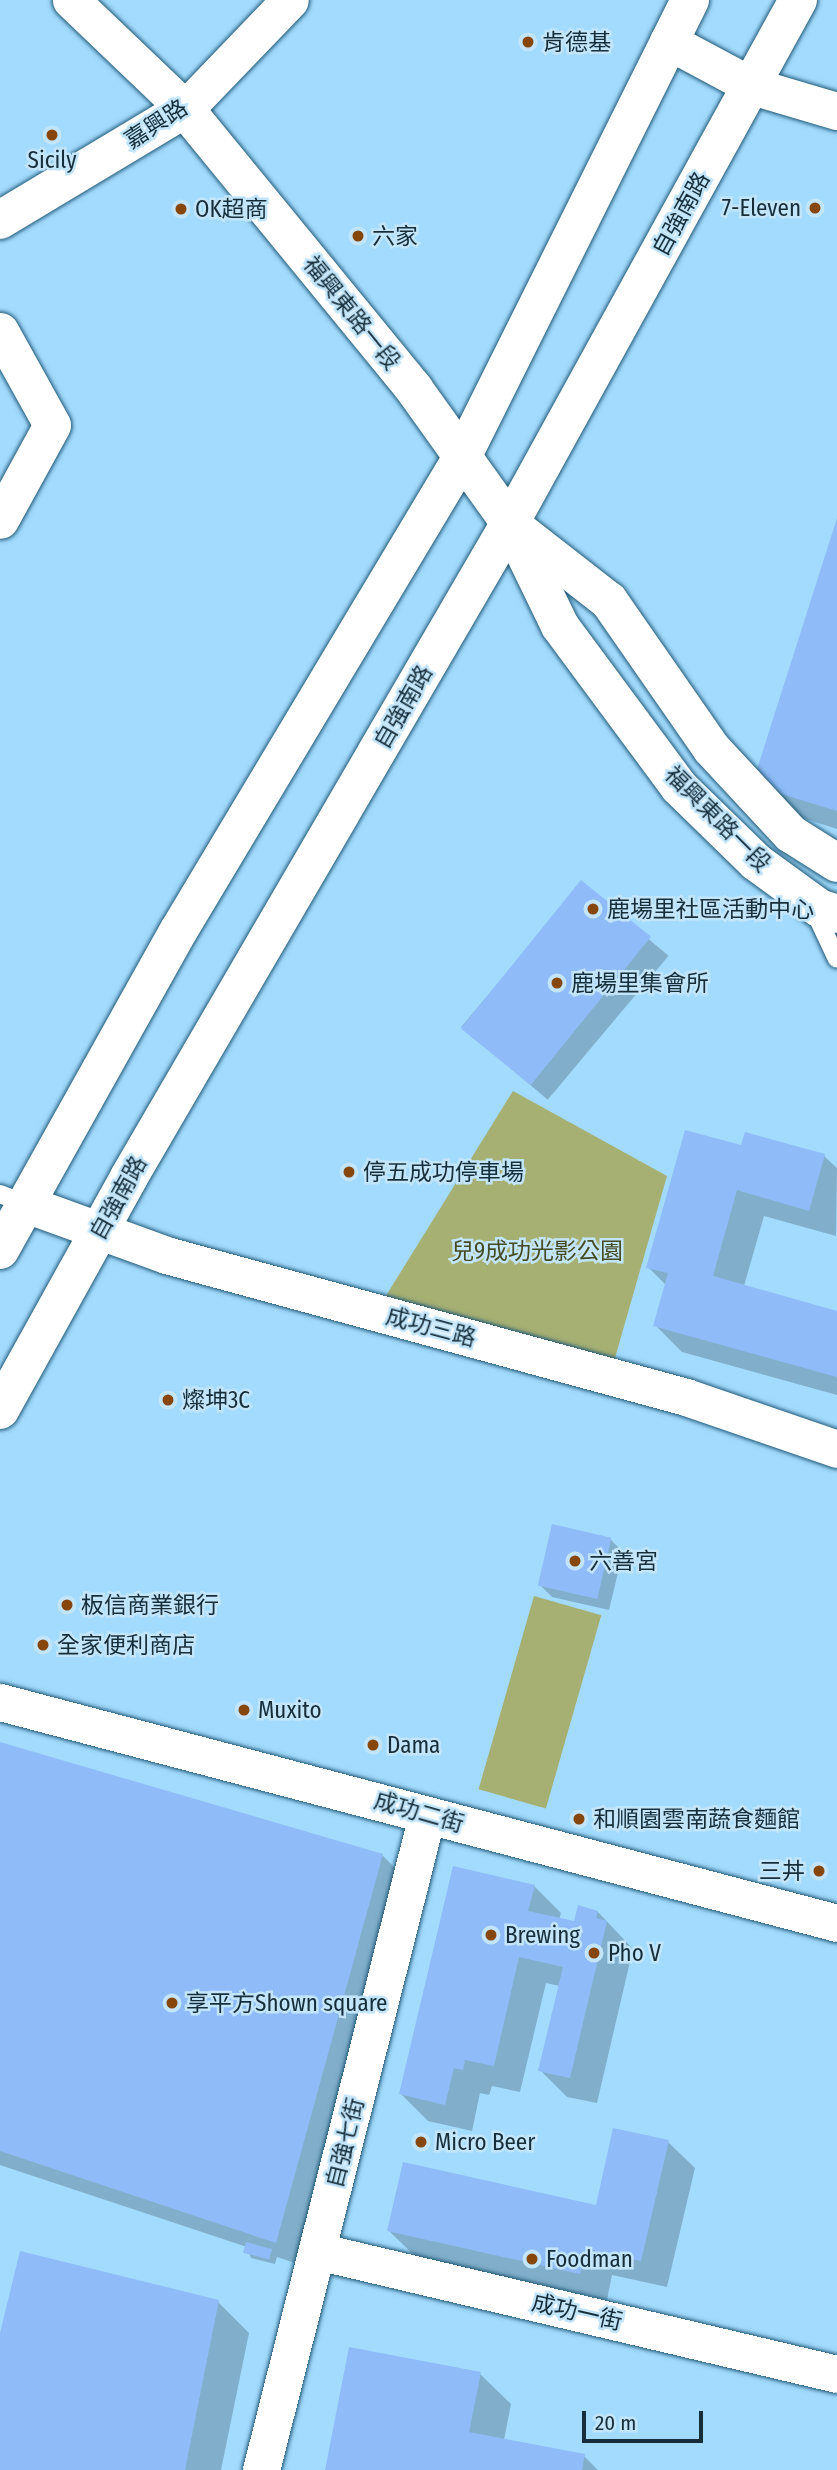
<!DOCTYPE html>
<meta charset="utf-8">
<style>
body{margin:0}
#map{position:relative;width:837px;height:2470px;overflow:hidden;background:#a2dbfe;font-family:"Fira Sans Condensed","Noto Sans TC",sans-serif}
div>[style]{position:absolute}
.green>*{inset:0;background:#a7b073;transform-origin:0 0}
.shadow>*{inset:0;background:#0003;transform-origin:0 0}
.building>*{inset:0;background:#8fbcf8;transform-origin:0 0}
.roads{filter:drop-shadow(0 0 2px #205977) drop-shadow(0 0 2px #205977)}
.service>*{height:18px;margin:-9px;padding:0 9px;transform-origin:9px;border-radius:9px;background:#fff}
.minor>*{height:37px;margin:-18.5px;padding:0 18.5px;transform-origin:18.5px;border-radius:18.5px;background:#fff}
.tertiary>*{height:38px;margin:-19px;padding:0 19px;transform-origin:19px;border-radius:19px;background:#fff}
.secondary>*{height:38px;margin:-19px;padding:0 19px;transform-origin:19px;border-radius:19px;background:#fff}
.dots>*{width:19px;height:19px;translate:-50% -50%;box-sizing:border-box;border:4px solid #c3e5fa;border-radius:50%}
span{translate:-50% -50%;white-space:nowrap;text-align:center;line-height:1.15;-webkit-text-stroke:5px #c3e5fa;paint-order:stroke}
.poi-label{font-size:23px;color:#162d3a}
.left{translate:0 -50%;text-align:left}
.right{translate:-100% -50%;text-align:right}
.street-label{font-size:23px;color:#162d3a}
.park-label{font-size:23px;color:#454b22}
.scale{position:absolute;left:582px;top:2411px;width:121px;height:32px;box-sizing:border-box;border:4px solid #162d3a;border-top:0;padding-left:9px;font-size:21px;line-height:24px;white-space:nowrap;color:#162d3a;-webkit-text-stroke:5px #c3e5fa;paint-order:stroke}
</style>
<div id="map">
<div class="green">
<div style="clip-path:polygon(513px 1091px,667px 1176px,609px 1379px,374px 1315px)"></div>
<div style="left:534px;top:1596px;width:70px;height:201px;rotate:16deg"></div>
</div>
<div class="shadow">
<div style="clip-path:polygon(837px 524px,837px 829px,781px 811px,754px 785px)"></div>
<div style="left:582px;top:883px;width:113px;height:188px;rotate:40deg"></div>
<div style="clip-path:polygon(742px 1147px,824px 1156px,837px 1168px,836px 1236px,764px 1216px,744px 1286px,837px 1312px,837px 1395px,682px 1352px,655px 1325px,666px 1285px,648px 1267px)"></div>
<div style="clip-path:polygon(610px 1539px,623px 1552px,609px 1610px,552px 1597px,540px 1585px)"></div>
<div style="clip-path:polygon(0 1744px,382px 1855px,404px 1877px,298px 2264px,277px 2257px,275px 2264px,251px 2258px,247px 2247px,0 2165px)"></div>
<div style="clip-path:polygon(534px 1886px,561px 1913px,559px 1920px,575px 1924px,598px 1912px,633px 1949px,597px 2103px,567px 2097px,540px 2070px,560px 1986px,546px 1983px,520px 2092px,492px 2086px,489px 2095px,480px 2093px,472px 2131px,428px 2121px,401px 2094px)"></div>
<div style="clip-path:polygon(668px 2142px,695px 2168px,667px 2287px,612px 2275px,607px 2300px,416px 2257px,389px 2231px,597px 2207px)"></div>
<div style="clip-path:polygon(218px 2302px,249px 2333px,221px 2470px,0 2470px,0 2340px)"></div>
<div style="clip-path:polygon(480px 2374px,511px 2404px,504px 2440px,584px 2456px,598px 2470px,326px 2470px)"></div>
</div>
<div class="building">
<div style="clip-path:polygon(837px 518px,837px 811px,752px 785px)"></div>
<div style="left:581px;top:880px;width:90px;height:191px;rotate:39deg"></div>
<div style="clip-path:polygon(685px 1130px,741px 1145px,745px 1132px,825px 1154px,809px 1211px,737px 1190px,713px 1276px,837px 1311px,837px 1377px,653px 1326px,668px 1273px,646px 1268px)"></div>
<div style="left:552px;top:1524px;width:61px;height:63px;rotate:13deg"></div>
<div style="clip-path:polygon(0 1742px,383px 1854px,276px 2243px,0 2151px)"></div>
<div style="clip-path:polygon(453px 1866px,535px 1885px,528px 1911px,574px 1921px,578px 1905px,598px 1911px,596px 1918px,607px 1921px,570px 2078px,538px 2071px,563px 1967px,519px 1957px,494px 2066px,465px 2060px,463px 2070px,454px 2068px,445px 2105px,399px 2094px)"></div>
<div style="clip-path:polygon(613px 2128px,669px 2140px,641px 2261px,586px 2249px,580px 2274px,387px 2231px,403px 2162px,596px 2205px)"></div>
<div style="left:246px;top:2242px;width:27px;height:11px;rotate:15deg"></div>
<div style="clip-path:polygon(20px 2251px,219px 2300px,185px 2470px,0 2470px,0 2333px)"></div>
<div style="clip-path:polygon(349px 2347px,481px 2372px,469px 2432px,585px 2454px,582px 2470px,325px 2470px)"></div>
</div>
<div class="roads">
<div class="service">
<div style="left:813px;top:908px;width:56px;rotate:64.8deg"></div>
<div style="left:0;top:1194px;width:28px;rotate:21deg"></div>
</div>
<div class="minor">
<div style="left:71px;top:0;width:158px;rotate:43.7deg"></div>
<div style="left:185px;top:109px;width:151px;rotate:-46.1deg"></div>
<div style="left:668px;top:41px;width:95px;rotate:28.2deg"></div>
<div style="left:752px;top:86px;width:89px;rotate:16.4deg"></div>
<div style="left:0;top:331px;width:107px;rotate:61deg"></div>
<div style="left:52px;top:425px;width:108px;rotate:118.7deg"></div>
<div style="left:26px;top:1204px;width:149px;rotate:20deg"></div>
<div style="left:166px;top:1255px;width:539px;rotate:15.27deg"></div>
<div style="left:686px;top:1397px;width:160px;rotate:19deg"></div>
<div style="left:0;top:1702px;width:866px;rotate:14.79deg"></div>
<div style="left:317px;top:2251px;width:534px;rotate:13.31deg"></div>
<div style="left:261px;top:2470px;width:676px;rotate:-75.78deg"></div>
</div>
<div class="tertiary">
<div style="left:0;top:220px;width:216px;rotate:-31deg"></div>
<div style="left:185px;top:109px;width:362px;rotate:50.7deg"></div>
<div style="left:414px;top:389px;width:165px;rotate:54.4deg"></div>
<div style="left:510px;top:523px;width:114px;rotate:64.1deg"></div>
<div style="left:560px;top:626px;width:200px;rotate:53.5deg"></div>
<div style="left:679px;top:787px;width:107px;rotate:44.2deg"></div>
<div style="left:756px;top:862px;width:78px;rotate:36.1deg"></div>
<div style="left:819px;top:908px;width:19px;rotate:18deg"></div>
<div style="left:514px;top:527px;width:120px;rotate:37.9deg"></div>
<div style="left:609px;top:601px;width:179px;rotate:55.2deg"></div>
<div style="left:711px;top:748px;width:117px;rotate:47.1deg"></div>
<div style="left:791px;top:834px;width:54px;rotate:32.2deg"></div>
</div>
<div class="secondary">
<div style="left:0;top:1250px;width:367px;rotate:-60.8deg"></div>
<div style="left:179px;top:930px;width:549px;rotate:-59.09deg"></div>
<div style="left:461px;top:459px;width:513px;rotate:-63.48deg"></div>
<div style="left:0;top:1410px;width:266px;rotate:-61deg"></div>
<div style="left:129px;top:1177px;width:757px;rotate:-59.78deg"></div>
<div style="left:510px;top:523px;width:597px;rotate:-61.16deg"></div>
</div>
</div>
<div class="dots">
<div style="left:528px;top:42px;background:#86460c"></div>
<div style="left:52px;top:135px;background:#86460c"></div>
<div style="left:815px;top:208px;background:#86460c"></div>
<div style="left:181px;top:209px;background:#86460c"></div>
<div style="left:358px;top:236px;background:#86460c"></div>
<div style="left:593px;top:909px;background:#86460c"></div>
<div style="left:557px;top:983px;background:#86460c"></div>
<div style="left:349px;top:1172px;background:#86460c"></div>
<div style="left:168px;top:1400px;background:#86460c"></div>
<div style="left:575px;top:1561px;background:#86460c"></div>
<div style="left:67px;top:1605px;background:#86460c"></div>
<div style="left:43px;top:1645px;background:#86460c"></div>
<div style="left:244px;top:1710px;background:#86460c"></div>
<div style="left:373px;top:1745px;background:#86460c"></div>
<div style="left:579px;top:1819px;background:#86460c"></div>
<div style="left:819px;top:1871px;background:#86460c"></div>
<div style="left:491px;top:1935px;background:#86460c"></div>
<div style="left:594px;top:1953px;background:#86460c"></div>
<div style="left:172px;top:2003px;background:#86460c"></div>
<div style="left:421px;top:2142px;background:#86460c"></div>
<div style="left:532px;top:2259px;background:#86460c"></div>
</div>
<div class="poi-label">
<span class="left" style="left:542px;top:42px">肯德基</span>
<span style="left:52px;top:160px">Sicily</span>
<span class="right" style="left:801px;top:208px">7-Eleven</span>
<span class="left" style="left:195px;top:209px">OK超商</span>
<span class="left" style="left:372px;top:236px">六家</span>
<span class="left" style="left:607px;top:909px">鹿場里社區活動中心</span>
<span class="left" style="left:571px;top:983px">鹿場里集會所</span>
<span class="left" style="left:363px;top:1172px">停五成功停車場</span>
<span class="left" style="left:182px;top:1400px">燦坤3C</span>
<span class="left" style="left:589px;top:1561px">六善宮</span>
<span class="left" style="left:81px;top:1605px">板信商業銀行</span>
<span class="left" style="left:57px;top:1645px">全家便利商店</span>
<span class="left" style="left:258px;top:1710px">Muxito</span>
<span class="left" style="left:387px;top:1745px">Dama</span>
<span class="left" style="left:593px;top:1819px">和順園雲南蔬食麵館</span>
<span class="right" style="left:805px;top:1871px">三丼</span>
<span class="left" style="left:505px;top:1935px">Brewing</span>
<span class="left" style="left:608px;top:1953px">Pho V</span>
<span class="left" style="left:186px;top:2003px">享平方Shown square</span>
<span class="left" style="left:435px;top:2142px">Micro Beer</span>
<span class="left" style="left:546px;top:2259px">Foodman</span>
</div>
<div class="street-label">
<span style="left:156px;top:124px;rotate:-33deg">嘉興路</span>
<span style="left:681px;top:214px;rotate:-61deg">自強南路</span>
<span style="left:352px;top:313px;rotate:51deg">福興東路一段</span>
<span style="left:403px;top:707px;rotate:-60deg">自強南路</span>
<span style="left:718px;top:819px;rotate:45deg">福興東路一段</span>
<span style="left:118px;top:1198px;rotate:-61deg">自強南路</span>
<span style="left:431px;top:1327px;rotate:15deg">成功三路</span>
<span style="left:419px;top:1812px;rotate:16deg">成功二街</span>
<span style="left:345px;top:2143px;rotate:-76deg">自強七街</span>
<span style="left:577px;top:2312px;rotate:13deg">成功一街</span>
</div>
<div class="park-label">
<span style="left:537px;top:1251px">兒9成功光影公園</span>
</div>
<div class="scale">20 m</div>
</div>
